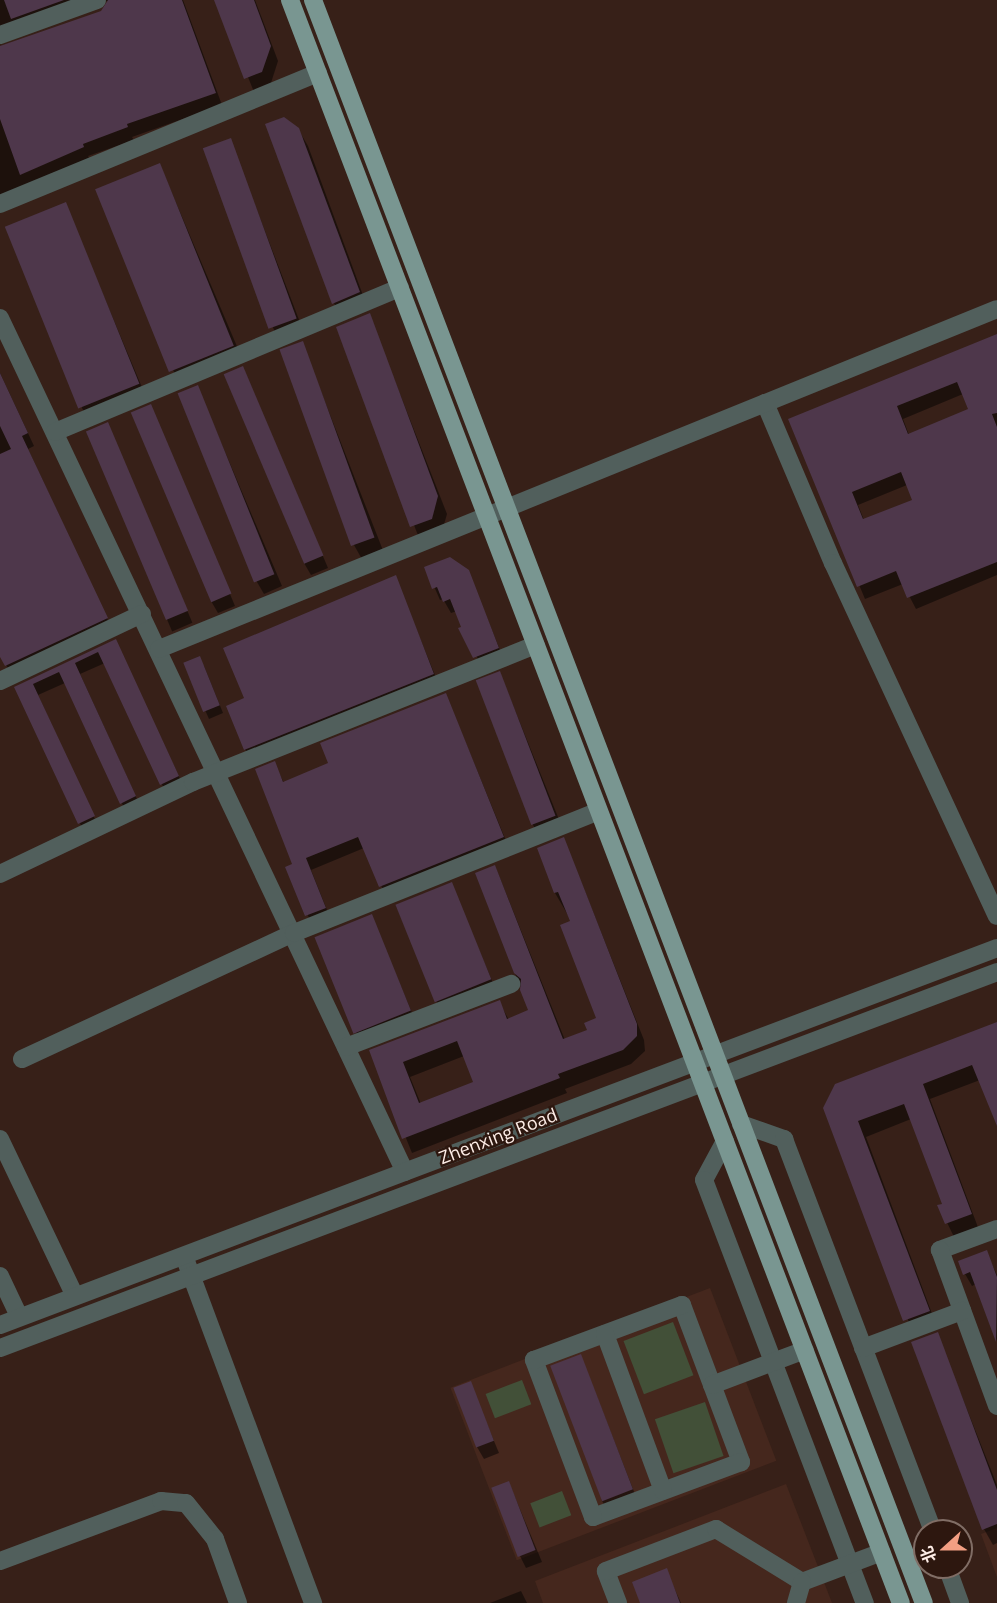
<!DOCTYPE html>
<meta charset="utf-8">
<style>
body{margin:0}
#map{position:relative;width:997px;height:1603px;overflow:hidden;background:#372018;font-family:"Open Sans","Noto Sans SC",sans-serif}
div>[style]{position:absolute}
.built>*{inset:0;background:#45271d;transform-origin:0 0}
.green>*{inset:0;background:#425038;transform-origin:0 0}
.shadow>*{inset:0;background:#0007;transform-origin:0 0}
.building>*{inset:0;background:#4e374b;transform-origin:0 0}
.minor>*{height:18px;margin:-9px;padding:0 9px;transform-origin:9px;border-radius:9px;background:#515f5c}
.major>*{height:18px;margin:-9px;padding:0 9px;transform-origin:9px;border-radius:9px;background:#799691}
span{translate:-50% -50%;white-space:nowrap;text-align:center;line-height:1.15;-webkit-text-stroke:5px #2d170f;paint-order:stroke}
.street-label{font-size:18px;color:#fdede7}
.north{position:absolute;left:913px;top:1519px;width:60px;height:60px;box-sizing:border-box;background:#2d170f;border:2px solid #806d65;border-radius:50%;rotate:249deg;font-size:16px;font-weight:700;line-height:24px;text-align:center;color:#fdede7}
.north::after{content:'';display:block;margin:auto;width:21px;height:27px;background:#f39f83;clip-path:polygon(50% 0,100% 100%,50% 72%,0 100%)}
</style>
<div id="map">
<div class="built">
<div style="left:710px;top:1288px;width:185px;height:278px;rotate:69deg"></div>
<div style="clip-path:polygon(786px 1484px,832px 1603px,543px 1603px,535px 1581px)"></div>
<div style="clip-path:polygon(997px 1528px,997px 1577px,981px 1534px)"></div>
</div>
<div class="green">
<div style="left:673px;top:1322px;width:57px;height:53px;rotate:69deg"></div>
<div style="left:522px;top:1380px;width:26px;height:39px;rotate:69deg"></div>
<div style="left:705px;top:1402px;width:57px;height:53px;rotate:71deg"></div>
<div style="left:562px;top:1491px;width:26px;height:34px;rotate:69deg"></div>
</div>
<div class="shadow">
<div style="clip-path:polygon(0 0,76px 0,0 41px)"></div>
<div style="clip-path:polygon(105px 0,183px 0,222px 105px,132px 137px,134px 140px,88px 156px,90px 159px,50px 174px,51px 178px,0 198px,0 47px,102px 12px,110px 3px)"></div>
<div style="clip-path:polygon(217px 0,255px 0,278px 61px,270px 86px,254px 92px)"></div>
<div style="clip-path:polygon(267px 125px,298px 129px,308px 146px,368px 309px,343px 319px,334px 303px)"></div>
<div style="left:230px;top:140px;width:209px;height:27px;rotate:69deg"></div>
<div style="left:160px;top:165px;width:208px;height:68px;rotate:67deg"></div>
<div style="clip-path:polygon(65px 204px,146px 397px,89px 420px,82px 408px)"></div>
<div style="clip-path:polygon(369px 315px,447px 514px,441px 535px,421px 543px,337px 328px)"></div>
<div style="clip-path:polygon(evenodd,997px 336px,997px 575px,916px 609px,903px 584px,865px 599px,790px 419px,997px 336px,963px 394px,970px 410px,909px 435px,903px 419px,963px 394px,997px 336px,907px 485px,914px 501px,864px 520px,858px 505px,907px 485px)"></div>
<div style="clip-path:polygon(302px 343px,384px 553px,363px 561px,354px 545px)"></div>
<div style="clip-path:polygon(243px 368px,328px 568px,311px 575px,304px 563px)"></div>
<div style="clip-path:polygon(0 373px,34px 446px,28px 449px,113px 631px,13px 678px,0 653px)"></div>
<div style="clip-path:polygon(197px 386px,282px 586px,264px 594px,257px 582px)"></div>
<div style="clip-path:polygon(151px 406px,235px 606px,218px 613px,211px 601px)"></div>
<div style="left:108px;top:424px;width:216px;height:22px;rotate:67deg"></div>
<div style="clip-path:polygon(426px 568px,468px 571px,504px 660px,482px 669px,457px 611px,451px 613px,443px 599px,440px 600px)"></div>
<div style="clip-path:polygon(395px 577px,439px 685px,251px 760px,245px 749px,246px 699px)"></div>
<div style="clip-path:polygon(115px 641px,184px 787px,167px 795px,105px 663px,80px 674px,141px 808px,127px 814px,65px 683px,38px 695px,99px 828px,85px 834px,16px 687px)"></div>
<div style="clip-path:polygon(185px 664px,204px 666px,223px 713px,209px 719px)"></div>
<div style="clip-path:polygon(500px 673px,564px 832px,542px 841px,533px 825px)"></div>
<div style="clip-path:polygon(446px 695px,509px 848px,387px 898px,364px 848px,311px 870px,331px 920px,313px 927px,287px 868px,294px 865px,274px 763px,284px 783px,330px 764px)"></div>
<div style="clip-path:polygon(evenodd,564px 839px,644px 1040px,645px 1051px,631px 1064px,565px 1089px,567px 1093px,412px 1153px,371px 1051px,499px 1002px,509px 1020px,530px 1011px,515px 973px,495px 866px,565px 1040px,589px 1031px,598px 1019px,572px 922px,555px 893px,539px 849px,564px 839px,464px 1056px,474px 1083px,421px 1104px,410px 1077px,464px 1056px)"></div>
<div style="left:451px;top:884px;width:117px;height:59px;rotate:67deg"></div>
<div style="left:371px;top:916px;width:115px;height:59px;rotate:67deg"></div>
<div style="clip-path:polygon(997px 1024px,997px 1125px,980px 1080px,930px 1099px,979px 1230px,955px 1239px,939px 1206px,944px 1205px,911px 1119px,866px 1137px,937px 1327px,914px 1335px,825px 1109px)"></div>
<div style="clip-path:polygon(986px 1252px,997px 1275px,997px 1341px,976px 1284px,972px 1286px,965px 1274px)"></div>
<div style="clip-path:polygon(937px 1334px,997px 1485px,997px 1543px,993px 1545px,984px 1529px)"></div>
<div style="clip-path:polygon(581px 1356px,640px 1507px,611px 1517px,602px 1501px)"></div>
<div style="clip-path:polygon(470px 1383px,499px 1453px,484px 1459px,477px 1447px)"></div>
<div style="clip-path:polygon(509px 1483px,542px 1562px,526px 1568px,520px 1556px)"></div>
<div style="clip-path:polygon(666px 1570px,681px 1603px,642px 1603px)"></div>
<div style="clip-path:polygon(521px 1591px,527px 1603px,490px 1603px)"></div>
</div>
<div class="building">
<div style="clip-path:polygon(4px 0,64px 0,11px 19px)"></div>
<div style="clip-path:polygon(108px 0,182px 0,216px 93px,127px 124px,128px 127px,83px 144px,84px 147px,20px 175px,0 119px,0 46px,101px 11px)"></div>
<div style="clip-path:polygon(214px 0,254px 0,271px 46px,262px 72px,244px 79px)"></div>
<div style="clip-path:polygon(284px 117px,299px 128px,360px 292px,332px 304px,265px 124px)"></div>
<div style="left:231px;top:138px;width:192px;height:30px;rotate:70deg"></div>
<div style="left:160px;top:163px;width:197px;height:70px;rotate:68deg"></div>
<div style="left:66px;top:202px;width:196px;height:66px;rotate:68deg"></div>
<div style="clip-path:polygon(370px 313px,438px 496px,432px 519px,410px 527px,336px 327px)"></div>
<div style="clip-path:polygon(evenodd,997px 334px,997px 413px,992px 414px,997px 427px,997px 562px,907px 598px,896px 571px,857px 587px,788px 419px,997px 334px,957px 382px,968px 409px,908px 434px,897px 406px,957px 382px,997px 334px,901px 472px,912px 500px,863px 519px,852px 492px,901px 472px)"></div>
<div style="left:303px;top:341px;width:209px;height:25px;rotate:70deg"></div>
<div style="left:243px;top:366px;width:206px;height:21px;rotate:67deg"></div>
<div style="clip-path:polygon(0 373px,28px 433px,22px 436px,108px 618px,5px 666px,0 657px,0 454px,11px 449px,0 426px)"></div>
<div style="left:198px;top:385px;width:204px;height:22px;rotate:68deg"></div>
<div style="left:151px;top:404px;width:206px;height:22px;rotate:67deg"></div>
<div style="left:108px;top:422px;width:205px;height:24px;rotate:67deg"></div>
<div style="clip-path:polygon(450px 557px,469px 570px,499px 648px,473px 658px,458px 628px,461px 627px,450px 599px,443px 602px,437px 587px,432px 589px,424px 567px)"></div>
<div style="clip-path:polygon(396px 575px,434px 674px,244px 750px,226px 706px,244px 698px,223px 648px)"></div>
<div style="clip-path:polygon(116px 639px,179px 776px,160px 785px,98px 652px,75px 663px,136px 796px,120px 804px,59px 672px,33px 684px,95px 816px,78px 824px,14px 687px)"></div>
<div style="left:200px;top:656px;width:53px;height:18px;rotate:68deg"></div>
<div style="left:500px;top:671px;width:155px;height:26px;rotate:69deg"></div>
<div style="clip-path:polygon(446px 693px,504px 837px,379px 887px,358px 837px,306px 858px,326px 908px,305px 916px,285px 867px,292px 864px,255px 769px,275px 761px,283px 782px,328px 763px,320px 743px)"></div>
<div style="clip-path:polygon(evenodd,564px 837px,637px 1024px,637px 1036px,623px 1050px,558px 1074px,560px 1078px,402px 1139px,369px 1050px,500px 1000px,507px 1019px,528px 1010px,520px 990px,521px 979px,514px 973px,475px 873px,495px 865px,563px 1039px,587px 1030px,584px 1023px,596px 1018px,560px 925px,570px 921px,558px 892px,554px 893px,537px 848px,564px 837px,457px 1041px,473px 1082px,419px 1103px,403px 1062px,457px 1041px)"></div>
<div style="left:452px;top:882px;width:105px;height:61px;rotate:68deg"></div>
<div style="left:372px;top:914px;width:104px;height:62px;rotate:68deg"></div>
<div style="clip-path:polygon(997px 1022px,997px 1126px,972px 1065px,923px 1084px,972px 1214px,945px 1224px,937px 1205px,942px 1204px,904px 1104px,858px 1121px,930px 1311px,903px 1321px,823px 1108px,835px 1084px)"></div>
<div style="clip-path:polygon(987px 1250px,997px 1277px,996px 1342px,970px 1272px,963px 1275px,958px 1261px)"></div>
<div style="clip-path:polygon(938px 1332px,997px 1490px,997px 1524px,982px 1530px,911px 1342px)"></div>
<div style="left:581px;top:1354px;width:145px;height:33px;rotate:69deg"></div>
<div style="left:471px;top:1381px;width:64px;height:19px;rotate:69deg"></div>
<div style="left:509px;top:1481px;width:74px;height:19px;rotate:69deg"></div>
<div style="clip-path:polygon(667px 1568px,680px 1603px,640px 1603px,632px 1582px)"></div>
</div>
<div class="minor">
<div style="left:0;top:35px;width:103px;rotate:-19.8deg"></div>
<div style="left:0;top:204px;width:344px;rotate:-22.4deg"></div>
<div style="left:0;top:318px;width:945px;rotate:64.63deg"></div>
<div style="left:765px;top:403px;width:174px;rotate:67deg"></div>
<div style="left:833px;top:563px;width:389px;rotate:65.1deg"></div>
<div style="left:55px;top:432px;width:374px;rotate:-22.7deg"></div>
<div style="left:159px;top:649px;width:904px;rotate:-22.08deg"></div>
<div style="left:0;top:681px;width:157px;rotate:-25.3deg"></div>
<div style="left:0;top:874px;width:214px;rotate:-25.5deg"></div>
<div style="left:193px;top:782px;width:369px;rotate:-21.8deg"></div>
<div style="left:346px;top:1047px;width:177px;rotate:-20.9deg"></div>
<div style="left:22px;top:1059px;width:300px;rotate:-24.9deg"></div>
<div style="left:294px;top:933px;width:328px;rotate:-21.8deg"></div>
<div style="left:741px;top:1124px;width:46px;rotate:19.2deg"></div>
<div style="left:784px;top:1139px;width:419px;rotate:69.2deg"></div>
<div style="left:0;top:1139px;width:174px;rotate:64.5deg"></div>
<div style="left:725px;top:1141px;width:44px;rotate:118.3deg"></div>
<div style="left:704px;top:1180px;width:453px;rotate:69.2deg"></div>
<div style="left:997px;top:1229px;width:61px;rotate:159.8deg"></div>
<div style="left:940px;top:1250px;width:166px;rotate:69.9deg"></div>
<div style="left:187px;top:1264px;width:362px;rotate:69.6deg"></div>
<div style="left:0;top:1276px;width:42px;rotate:64.7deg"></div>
<div style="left:682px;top:1305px;width:168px;rotate:69.4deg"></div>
<div style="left:741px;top:1462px;width:158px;rotate:159.6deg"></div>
<div style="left:593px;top:1517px;width:168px;rotate:-110.6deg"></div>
<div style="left:534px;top:1360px;width:158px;rotate:-20.4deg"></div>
<div style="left:0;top:1325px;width:1066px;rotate:-20.71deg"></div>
<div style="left:605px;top:1334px;width:167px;rotate:69.7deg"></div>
<div style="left:0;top:1348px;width:1066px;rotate:-20.66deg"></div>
<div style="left:863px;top:1348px;width:106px;rotate:-20.5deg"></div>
<div style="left:712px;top:1385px;width:99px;rotate:-20.6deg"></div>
<div style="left:0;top:1561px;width:172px;rotate:-20.4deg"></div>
<div style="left:161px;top:1501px;width:25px;rotate:5deg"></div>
<div style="left:186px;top:1503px;width:46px;rotate:51.1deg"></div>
<div style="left:215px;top:1539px;width:68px;rotate:70.2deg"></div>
<div style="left:947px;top:1567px;width:38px;rotate:70deg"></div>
<div style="left:802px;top:1582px;width:85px;rotate:-20.6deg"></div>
<div style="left:618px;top:1603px;width:34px;rotate:-111deg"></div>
<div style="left:606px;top:1571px;width:118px;rotate:-20.9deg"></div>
<div style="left:716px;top:1529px;width:101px;rotate:31.6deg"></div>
<div style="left:802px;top:1582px;width:22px;rotate:106deg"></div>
</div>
<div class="major">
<div style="left:290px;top:0;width:1715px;rotate:69.14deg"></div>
<div style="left:313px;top:0;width:1715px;rotate:69.14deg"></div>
</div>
<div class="street-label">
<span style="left:498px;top:1136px;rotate:-21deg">Zhenxing Road</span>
</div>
<div class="north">北</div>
</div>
